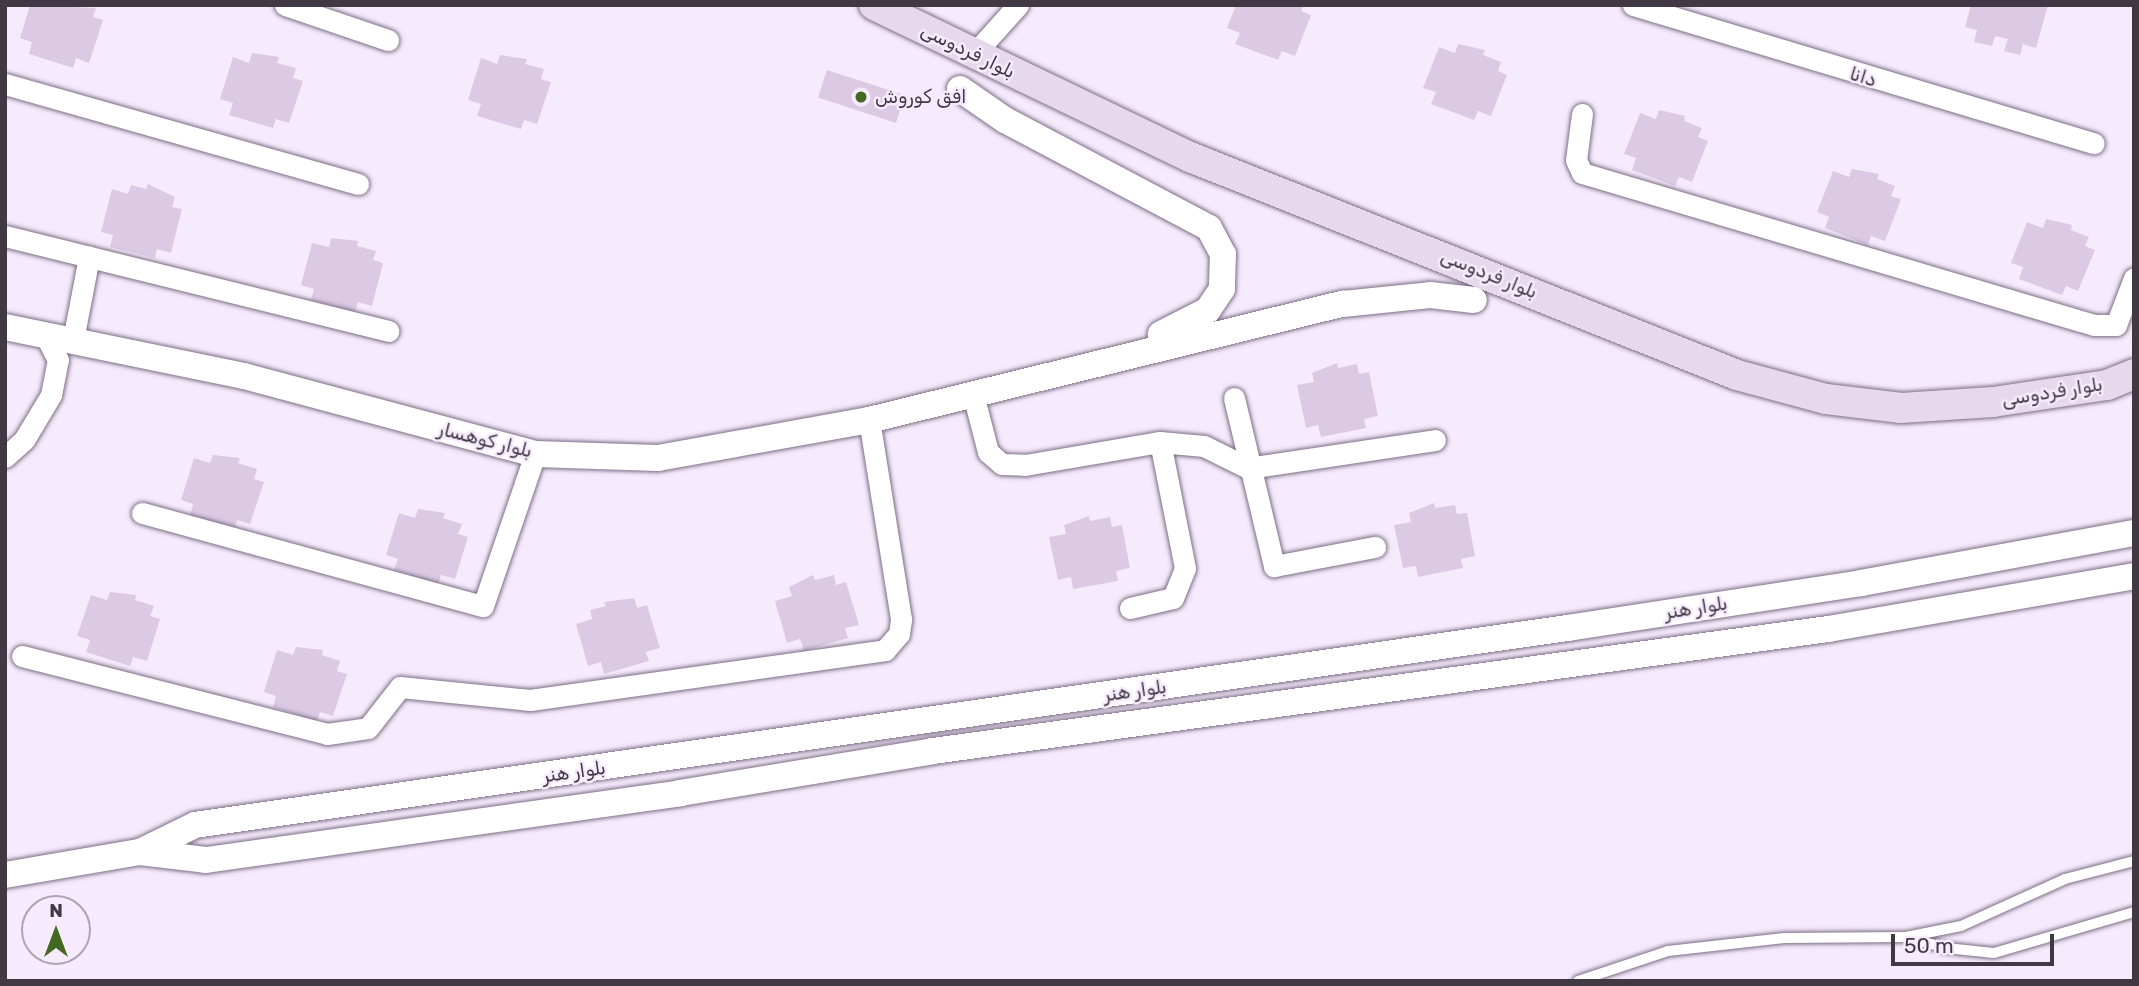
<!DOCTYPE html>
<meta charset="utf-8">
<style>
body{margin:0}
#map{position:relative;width:2139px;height:986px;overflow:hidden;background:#f6ebfc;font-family:Rubik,"Noto Naskh Arabic",sans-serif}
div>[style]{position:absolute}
.building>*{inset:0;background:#dccae5;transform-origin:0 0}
.roads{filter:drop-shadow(0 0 2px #7d6d85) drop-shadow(0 0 2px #7d6d85)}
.service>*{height:10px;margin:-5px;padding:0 5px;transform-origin:5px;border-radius:5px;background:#fff}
.minor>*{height:21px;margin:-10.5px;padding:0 10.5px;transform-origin:10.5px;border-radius:10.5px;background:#fff}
.tertiary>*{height:26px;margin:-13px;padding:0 13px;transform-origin:13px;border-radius:13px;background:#fff}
.secondary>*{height:30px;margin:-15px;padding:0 15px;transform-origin:15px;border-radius:15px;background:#e5d9eb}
.dots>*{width:19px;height:19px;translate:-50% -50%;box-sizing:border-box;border:4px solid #f6ebfc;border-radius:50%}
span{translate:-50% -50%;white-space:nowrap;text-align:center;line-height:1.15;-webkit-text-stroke:5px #f6ebfc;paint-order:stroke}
.street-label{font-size:19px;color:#403944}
.poi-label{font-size:19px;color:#403944}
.left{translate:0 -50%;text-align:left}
.frame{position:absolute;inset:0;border:7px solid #403944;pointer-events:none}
.north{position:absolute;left:21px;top:895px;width:70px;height:70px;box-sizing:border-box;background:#f6ebfc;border:2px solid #ada4b2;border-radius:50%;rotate:0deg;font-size:19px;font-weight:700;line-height:28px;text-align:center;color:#403944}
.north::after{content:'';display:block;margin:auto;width:24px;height:32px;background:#426822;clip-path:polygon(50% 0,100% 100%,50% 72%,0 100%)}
.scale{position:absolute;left:1891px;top:934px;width:163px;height:32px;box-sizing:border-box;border:4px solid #403944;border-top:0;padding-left:9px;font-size:21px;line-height:24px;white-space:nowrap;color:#403944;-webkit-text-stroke:5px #f6ebfc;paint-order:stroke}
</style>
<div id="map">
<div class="building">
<div style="clip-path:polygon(30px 5px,96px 8px,93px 17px,103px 20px,89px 63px,76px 58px,73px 68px,29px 54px,32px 42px,20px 38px)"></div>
<div style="clip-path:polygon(1236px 5px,1304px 5px,1301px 11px,1311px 15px,1295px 56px,1282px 51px,1278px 60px,1235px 44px,1240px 33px,1227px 28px)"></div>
<div style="clip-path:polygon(1971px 5px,2048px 5px,2036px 48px,2023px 44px,2020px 55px,2004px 51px,2008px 39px,1995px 36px,1992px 46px,1974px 42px,1977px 30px,1965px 27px)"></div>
<div style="clip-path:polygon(1458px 44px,1485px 50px,1483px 55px,1501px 62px,1498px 71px,1507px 75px,1491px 116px,1478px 111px,1474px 120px,1431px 104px,1436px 92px,1423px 88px,1439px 47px,1455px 53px)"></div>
<div style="clip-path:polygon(252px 53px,279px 57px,277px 63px,296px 68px,293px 78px,303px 81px,289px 123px,276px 119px,273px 128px,229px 115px,233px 103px,220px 99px,233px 57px,249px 63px)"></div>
<div style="clip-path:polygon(500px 55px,527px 59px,525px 64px,544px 69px,541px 79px,551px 82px,537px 124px,524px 120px,521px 129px,477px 116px,481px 104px,468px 100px,481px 58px,497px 64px)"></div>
<div style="left:827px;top:70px;width:82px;height:29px;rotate:18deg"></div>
<div style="clip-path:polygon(1659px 110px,1685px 116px,1684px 121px,1702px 128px,1698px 137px,1708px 141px,1692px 182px,1679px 177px,1675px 186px,1632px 170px,1636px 158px,1624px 154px,1640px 113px,1656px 119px)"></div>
<div style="clip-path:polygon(1852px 169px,1879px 174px,1877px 179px,1895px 186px,1891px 196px,1901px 199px,1885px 241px,1871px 236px,1868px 245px,1825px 228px,1829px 217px,1817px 212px,1833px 171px,1849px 177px)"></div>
<div style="clip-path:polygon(148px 184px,175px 197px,172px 207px,182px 209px,171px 253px,157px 249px,155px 258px,110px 247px,113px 235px,101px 232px,112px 189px,128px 194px,131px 185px,146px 189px)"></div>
<div style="clip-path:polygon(2046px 219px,2072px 225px,2071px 230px,2089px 237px,2085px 246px,2095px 250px,2078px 291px,2066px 286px,2062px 295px,2019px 279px,2023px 267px,2011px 263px,2027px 222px,2043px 228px)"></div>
<div style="clip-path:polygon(331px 238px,358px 241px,357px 246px,376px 251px,373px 260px,383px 263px,372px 306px,358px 302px,355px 312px,311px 300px,314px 289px,301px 285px,312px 243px,329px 247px)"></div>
<div style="clip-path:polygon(1337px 363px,1338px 368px,1357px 364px,1359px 374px,1369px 372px,1378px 416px,1364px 419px,1366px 428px,1321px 437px,1318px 425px,1306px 428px,1297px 385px,1314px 382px,1312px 373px)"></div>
<div style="clip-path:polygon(213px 455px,240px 458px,238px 463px,257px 469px,254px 479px,264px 482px,250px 524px,237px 520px,234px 529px,190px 516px,193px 504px,181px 500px,194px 458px,210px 463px)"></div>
<div style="clip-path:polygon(1434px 503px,1435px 508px,1455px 505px,1457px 514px,1467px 513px,1475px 556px,1461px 559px,1463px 568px,1418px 577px,1416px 566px,1403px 568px,1394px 525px,1411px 522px,1409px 513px)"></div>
<div style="clip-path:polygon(418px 509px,445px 513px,443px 518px,462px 524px,458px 534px,468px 537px,455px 579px,441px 575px,438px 584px,394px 570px,398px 559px,386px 555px,399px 513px,415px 518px)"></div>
<div style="clip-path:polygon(1089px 516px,1090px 521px,1110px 517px,1112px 527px,1122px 525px,1130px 568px,1116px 571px,1118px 581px,1073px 589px,1071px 577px,1058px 580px,1049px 537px,1066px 534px,1064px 525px)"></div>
<div style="clip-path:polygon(813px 575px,815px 580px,834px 575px,836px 585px,846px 582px,859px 625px,845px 628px,848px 638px,804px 651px,800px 639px,787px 643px,775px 601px,792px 596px,789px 587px)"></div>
<div style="clip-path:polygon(110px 592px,136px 595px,135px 600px,154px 606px,150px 616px,160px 619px,147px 661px,133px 657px,130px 666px,86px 652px,90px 640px,77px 636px,91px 595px,107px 600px)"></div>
<div style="clip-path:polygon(634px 598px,637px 608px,647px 605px,660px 648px,646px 652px,649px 661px,604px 674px,601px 662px,588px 666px,576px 624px,592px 619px,590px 610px,606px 606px,604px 602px)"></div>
<div style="clip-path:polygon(296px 647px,323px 650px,322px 655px,340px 661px,337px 671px,347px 674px,333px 716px,320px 712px,317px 721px,273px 707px,276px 696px,264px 692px,277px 650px,293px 655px)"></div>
</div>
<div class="roads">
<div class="service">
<div style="left:1909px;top:938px;width:38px;rotate:15deg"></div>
<div style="left:1946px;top:948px;width:48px;rotate:5.9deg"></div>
<div style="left:1994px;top:953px;width:146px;rotate:-16.3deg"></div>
<div style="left:1578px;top:981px;width:95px;rotate:-18.4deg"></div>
<div style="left:1668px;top:951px;width:117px;rotate:-6.4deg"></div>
<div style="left:1784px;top:938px;width:122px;rotate:-0.5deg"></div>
<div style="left:1906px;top:937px;width:56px;rotate:-11.3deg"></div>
<div style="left:1961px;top:926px;width:114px;rotate:-24.3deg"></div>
<div style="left:2065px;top:879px;width:71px;rotate:-14.6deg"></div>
</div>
<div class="minor">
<div style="left:285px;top:5px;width:109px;rotate:18.8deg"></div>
<div style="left:1633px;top:5px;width:481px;rotate:16.7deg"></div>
<div style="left:974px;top:54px;width:66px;rotate:-48.1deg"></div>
<div style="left:5px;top:84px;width:367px;rotate:15.8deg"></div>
<div style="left:1582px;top:114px;width:46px;rotate:97.4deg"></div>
<div style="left:1576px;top:160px;width:14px;rotate:65deg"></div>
<div style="left:1582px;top:173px;width:534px;rotate:16.53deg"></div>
<div style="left:2094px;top:325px;width:22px"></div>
<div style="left:2116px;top:325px;width:50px;rotate:-69deg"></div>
<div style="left:5px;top:236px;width:395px;rotate:13.9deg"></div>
<div style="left:73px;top:340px;width:85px;rotate:-79.1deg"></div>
<div style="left:973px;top:394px;width:60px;rotate:75.5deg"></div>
<div style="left:988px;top:452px;width:18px;rotate:41deg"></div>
<div style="left:1002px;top:464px;width:23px;rotate:2deg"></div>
<div style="left:1025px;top:465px;width:137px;rotate:-9.7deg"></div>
<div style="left:1160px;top:442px;width:44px;rotate:5.2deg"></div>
<div style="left:1204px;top:446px;width:49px;rotate:26.6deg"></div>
<div style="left:1248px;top:468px;width:189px;rotate:-8.5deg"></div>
<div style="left:1234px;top:398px;width:173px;rotate:76.6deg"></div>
<div style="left:1274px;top:566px;width:103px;rotate:-10.7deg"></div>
<div style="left:5px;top:457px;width:25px;rotate:-42deg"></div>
<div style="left:24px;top:440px;width:52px;rotate:-59deg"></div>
<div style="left:51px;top:395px;width:36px;rotate:-79deg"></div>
<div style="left:58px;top:360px;width:29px;rotate:-117deg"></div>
<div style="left:142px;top:513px;width:353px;rotate:15.3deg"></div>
<div style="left:483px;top:606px;width:161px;rotate:-71.1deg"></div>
<div style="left:1130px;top:608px;width:44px;rotate:-13.1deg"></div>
<div style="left:1173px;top:598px;width:32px;rotate:-68deg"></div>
<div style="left:1185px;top:568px;width:128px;rotate:-101.2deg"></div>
<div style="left:22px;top:656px;width:315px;rotate:14.3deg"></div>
<div style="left:327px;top:734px;width:41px;rotate:-8.3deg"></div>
<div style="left:368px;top:728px;width:52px;rotate:-52deg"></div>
<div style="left:400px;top:687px;width:131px;rotate:5.7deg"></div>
<div style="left:530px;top:700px;width:359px;rotate:-8deg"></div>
<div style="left:885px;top:650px;width:21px;rotate:-49deg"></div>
<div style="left:899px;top:634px;width:15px;rotate:-82deg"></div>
<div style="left:901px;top:619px;width:202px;rotate:-99.1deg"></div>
</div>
<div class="tertiary">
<div style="left:960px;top:89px;width:55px;rotate:34.6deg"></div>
<div style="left:1005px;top:120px;width:231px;rotate:27.9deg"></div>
<div style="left:1209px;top:228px;width:30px;rotate:62deg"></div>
<div style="left:1223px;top:254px;width:35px;rotate:92deg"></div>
<div style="left:1222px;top:289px;width:25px;rotate:124deg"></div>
<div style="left:1208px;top:310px;width:53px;rotate:152.9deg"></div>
<div style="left:5px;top:327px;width:244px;rotate:11.6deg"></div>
<div style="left:244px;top:376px;width:301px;rotate:15deg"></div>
<div style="left:535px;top:454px;width:123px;rotate:1.9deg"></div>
<div style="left:658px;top:458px;width:214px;rotate:-10.2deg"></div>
<div style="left:869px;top:420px;width:488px;rotate:-13.8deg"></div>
<div style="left:1343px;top:304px;width:87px;rotate:-5.9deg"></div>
<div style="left:1430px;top:295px;width:44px;rotate:6.5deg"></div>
<div style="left:140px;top:852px;width:66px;rotate:6.9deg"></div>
<div style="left:206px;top:860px;width:479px;rotate:-8deg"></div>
<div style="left:680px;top:793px;width:256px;rotate:-9.4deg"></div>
<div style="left:933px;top:751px;width:903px;rotate:-7.76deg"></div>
<div style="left:1828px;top:629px;width:311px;rotate:-9.8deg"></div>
<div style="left:5px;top:875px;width:137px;rotate:-9.7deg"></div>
<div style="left:140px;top:852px;width:61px;rotate:-26.1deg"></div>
<div style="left:195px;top:825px;width:1387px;rotate:-8.17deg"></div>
<div style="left:1568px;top:628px;width:296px;rotate:-8.7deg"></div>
<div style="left:1861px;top:583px;width:278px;rotate:-10.4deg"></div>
</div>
<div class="secondary">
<div style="left:874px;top:5px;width:351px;rotate:25.7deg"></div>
<div style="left:1190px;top:157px;width:589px;rotate:21.73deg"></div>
<div style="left:1737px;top:375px;width:92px;rotate:15.1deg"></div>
<div style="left:1826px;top:399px;width:76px;rotate:6.8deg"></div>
<div style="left:1901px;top:408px;width:92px;rotate:-3.7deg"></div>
<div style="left:1993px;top:402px;width:115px;rotate:-8.5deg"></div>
<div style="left:2107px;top:385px;width:29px;rotate:-22deg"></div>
</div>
</div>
<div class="dots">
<div style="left:861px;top:97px;background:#426822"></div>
</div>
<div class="street-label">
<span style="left:968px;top:51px;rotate:26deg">بلوار فردوسی</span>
<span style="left:1863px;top:77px;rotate:17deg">دانا</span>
<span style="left:1489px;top:274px;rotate:22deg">بلوار فردوسی</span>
<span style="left:2052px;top:392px;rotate:-9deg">بلوار فردوسی</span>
<span style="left:485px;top:440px;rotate:14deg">بلوار کوهسار</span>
<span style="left:1696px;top:608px;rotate:-9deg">بلوار هنر</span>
<span style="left:1135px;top:691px;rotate:-8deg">بلوار هنر</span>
<span style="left:574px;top:772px;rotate:-8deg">بلوار هنر</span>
</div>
<div class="poi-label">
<span class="left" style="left:875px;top:97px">افق کوروش</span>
</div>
<div class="frame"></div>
<div class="north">N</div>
<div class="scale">50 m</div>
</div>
